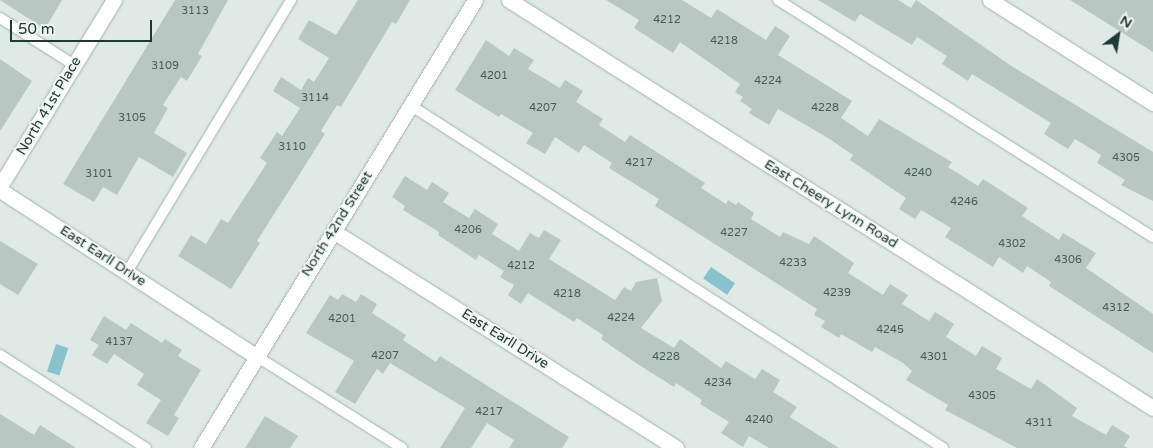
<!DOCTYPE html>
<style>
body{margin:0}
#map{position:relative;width:1153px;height:448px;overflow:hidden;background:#dfeae6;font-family:"Varela Round",sans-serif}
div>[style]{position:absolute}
.water>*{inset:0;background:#89c1cd;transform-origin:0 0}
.building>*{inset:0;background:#b8c7c2}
.roads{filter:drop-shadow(0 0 1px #a2b1ad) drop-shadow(0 0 1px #a2b1ad)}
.service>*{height:10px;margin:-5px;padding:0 5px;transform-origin:5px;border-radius:5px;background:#fff}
.minor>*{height:15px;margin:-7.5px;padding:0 7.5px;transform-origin:7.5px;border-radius:7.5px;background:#fff}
span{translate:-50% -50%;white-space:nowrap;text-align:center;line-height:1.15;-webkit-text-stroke:4px #f0f7f3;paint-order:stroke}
.number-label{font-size:11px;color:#475c58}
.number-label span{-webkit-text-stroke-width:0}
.street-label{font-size:14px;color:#213934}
.north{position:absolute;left:1093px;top:10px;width:50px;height:50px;-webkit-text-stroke:4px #f0f7f3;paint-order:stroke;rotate:31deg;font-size:14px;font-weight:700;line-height:20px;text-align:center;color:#213934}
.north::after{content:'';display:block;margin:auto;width:18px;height:22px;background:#213934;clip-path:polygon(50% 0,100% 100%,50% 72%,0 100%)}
.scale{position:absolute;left:10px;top:20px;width:142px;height:22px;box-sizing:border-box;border:2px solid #213934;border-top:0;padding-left:6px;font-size:15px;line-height:18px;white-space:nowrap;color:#213934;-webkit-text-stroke:4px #f0f7f3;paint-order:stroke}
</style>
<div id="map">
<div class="water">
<div style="left:711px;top:267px;width:29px;height:14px;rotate:34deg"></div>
<div style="left:56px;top:344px;width:13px;height:29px;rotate:18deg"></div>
</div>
<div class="building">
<div style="clip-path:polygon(0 0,62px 0,45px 29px)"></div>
<div style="clip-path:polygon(175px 0,228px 0,198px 54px,202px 56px,187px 81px,181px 77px,163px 105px,168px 108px,154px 133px,187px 153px,173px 177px,139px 157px,117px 195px,103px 187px,94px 202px,63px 184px)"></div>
<div style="clip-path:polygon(358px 0,410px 0,396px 24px,392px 22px,341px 107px,337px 105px,321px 131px,325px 134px,257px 241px,260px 243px,231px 289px,178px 256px,191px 235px,206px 244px,221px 219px,228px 223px,267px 163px,260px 158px,277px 132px,282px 136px,300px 108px,273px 91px,281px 77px,301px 90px,308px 78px,314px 82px,329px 58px,298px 39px,309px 20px,336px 35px)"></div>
<div style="clip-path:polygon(606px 0,682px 0,711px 18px,717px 9px,766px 40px,775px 26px,790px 36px,778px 55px,852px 101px,841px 118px,868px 136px,879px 119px,952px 162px,948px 167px,978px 186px,983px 179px,1028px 208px,1022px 216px,1059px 240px,1063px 233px,1096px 253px,1086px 268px,1153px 314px,1153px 353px,1049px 286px,1051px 282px,1027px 266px,1023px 273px,999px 257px,993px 267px,945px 237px,951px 228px,921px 210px,915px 219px,899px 209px,906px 198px,850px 160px,853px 155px,828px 138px,778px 109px,769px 125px,749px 113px,752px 109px,740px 101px,743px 97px,735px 92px,740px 84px,680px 42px,673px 53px,634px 28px,639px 20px)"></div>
<div style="clip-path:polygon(818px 0,898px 0,911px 8px,916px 0,1013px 67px,1153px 152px,1153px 201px,1121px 185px,1125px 180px,1097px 163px,1101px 155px,1075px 139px,1068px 149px,1044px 134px,1051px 123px,972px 74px,968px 81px,942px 64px,947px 56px,917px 37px,912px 45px,860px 14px,855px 22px)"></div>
<div style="clip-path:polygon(1070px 0,1153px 0,1153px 52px,1102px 20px)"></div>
<div style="clip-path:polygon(486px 40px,509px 56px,514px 48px,534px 60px,528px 69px,560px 88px,565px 80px,583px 91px,576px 102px,603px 119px,599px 125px,625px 142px,630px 135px,705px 183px,701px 188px,726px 204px,728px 200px,736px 205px,738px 202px,754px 213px,751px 219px,780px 237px,783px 232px,809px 244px,814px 236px,854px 263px,848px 273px,883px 295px,890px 284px,908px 295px,902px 304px,929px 321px,935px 312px,954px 324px,946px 337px,976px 356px,982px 346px,1002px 358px,996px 369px,1031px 389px,1037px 379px,1077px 408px,1072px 416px,1106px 435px,1112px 425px,1130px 436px,1124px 446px,1128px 448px,1017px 448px,945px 410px,948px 405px,906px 380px,912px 371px,903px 363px,875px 347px,872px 352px,841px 334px,839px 338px,821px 327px,825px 321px,814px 315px,817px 309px,655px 206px,659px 199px,609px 168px,612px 163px,584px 145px,579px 153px,555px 137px,545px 154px,526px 143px,533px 133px,501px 114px,499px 117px,455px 90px)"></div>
<div style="clip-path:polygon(0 59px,32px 81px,0 131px)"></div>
<div style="clip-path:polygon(405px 176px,427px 190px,432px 182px,449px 193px,443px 202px,469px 218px,475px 209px,498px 224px,492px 234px,519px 251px,530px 233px,539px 238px,544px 230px,561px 240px,549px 259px,615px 300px,624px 287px,631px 291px,636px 282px,657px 278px,662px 301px,641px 328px,674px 348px,680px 339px,721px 368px,726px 361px,755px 379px,762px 369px,780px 380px,773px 392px,797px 407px,790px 417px,839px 448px,769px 448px,749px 436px,743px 447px,721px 433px,729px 422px,700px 404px,702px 400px,676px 383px,674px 387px,636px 363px,601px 339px,603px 335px,577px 318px,574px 322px,528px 293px,521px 304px,508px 295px,514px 285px,500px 277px,504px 271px,479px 255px,476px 260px,438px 235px,439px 232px,403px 210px,405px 206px,392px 197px)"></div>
<div style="clip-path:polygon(0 241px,38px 264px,18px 295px,0 284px)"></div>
<div style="clip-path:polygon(342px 294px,356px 302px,361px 294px,377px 304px,372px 313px,406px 335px,403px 340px,436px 362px,440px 356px,569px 437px,562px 448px,509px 448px,514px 440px,487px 423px,471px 448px,440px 448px,465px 408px,390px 363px,383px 374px,377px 369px,355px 404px,335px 392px,354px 361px,306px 333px,330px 295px,338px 300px)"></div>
<div style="clip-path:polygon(104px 316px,126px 330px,131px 323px,162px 343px,165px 339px,182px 350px,178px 356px,201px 370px,174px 415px,179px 418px,168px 436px,146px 423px,161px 400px,137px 385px,144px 374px,114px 354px,107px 364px,92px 355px,99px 345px,90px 340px)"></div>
<div style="clip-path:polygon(0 414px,34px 435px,40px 425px,76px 448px,0 448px)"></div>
<div style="clip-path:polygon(265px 416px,298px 436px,290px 448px,245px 448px)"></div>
</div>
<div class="roads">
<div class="service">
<div style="left:778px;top:0;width:444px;rotate:32.3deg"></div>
<div style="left:0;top:18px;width:88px;rotate:32.4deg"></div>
<div style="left:410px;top:105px;width:634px;rotate:32.76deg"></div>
<div style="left:127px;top:272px;width:318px;rotate:-58.9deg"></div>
<div style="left:0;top:355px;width:173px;rotate:32.5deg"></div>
<div style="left:256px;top:356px;width:173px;rotate:32.2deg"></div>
</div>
<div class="minor">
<div style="left:509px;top:0;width:762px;rotate:32.36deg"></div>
<div style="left:990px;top:0;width:193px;rotate:32.3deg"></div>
<div style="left:0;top:186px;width:218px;rotate:-58.5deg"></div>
<div style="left:0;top:190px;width:305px;rotate:33deg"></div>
<div style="left:333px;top:231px;width:406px;rotate:32.3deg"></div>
<div style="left:201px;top:448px;width:525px;rotate:-58.55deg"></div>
</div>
</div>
<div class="number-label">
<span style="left:195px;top:11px">3113</span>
<span style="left:667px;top:20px">4212</span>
<span style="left:724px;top:41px">4218</span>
<span style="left:165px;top:66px">3109</span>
<span style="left:494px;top:76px">4201</span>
<span style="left:768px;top:81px">4224</span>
<span style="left:315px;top:98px">3114</span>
<span style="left:543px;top:108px">4207</span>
<span style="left:825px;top:108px">4228</span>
<span style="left:132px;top:118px">3105</span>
<span style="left:292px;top:147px">3110</span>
<span style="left:1126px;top:158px">4305</span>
<span style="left:639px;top:163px">4217</span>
<span style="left:918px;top:173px">4240</span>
<span style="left:99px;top:174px">3101</span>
<span style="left:964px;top:202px">4246</span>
<span style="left:468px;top:230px">4206</span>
<span style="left:734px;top:233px">4227</span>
<span style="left:1012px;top:244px">4302</span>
<span style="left:1068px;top:260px">4306</span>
<span style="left:793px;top:263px">4233</span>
<span style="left:521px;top:266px">4212</span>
<span style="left:837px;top:293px">4239</span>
<span style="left:567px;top:294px">4218</span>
<span style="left:1116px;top:308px">4312</span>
<span style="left:621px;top:318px">4224</span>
<span style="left:342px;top:319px">4201</span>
<span style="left:890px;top:330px">4245</span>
<span style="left:119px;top:342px">4137</span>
<span style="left:385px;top:356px">4207</span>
<span style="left:666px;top:357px">4228</span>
<span style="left:934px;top:357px">4301</span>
<span style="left:718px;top:383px">4234</span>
<span style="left:982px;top:396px">4305</span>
<span style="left:489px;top:412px">4217</span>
<span style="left:759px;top:420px">4240</span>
<span style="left:1039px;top:423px">4311</span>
</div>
<div class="street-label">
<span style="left:49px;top:106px;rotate:-59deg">North 41st Place</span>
<span style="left:831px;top:204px;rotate:32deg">East Cheery Lynn Road</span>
<span style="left:337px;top:224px;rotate:-58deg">North 42nd Street</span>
<span style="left:103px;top:256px;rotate:33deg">East Earll Drive</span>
<span style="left:505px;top:339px;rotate:32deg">East Earll Drive</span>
</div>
<div class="north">N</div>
<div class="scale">50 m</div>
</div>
